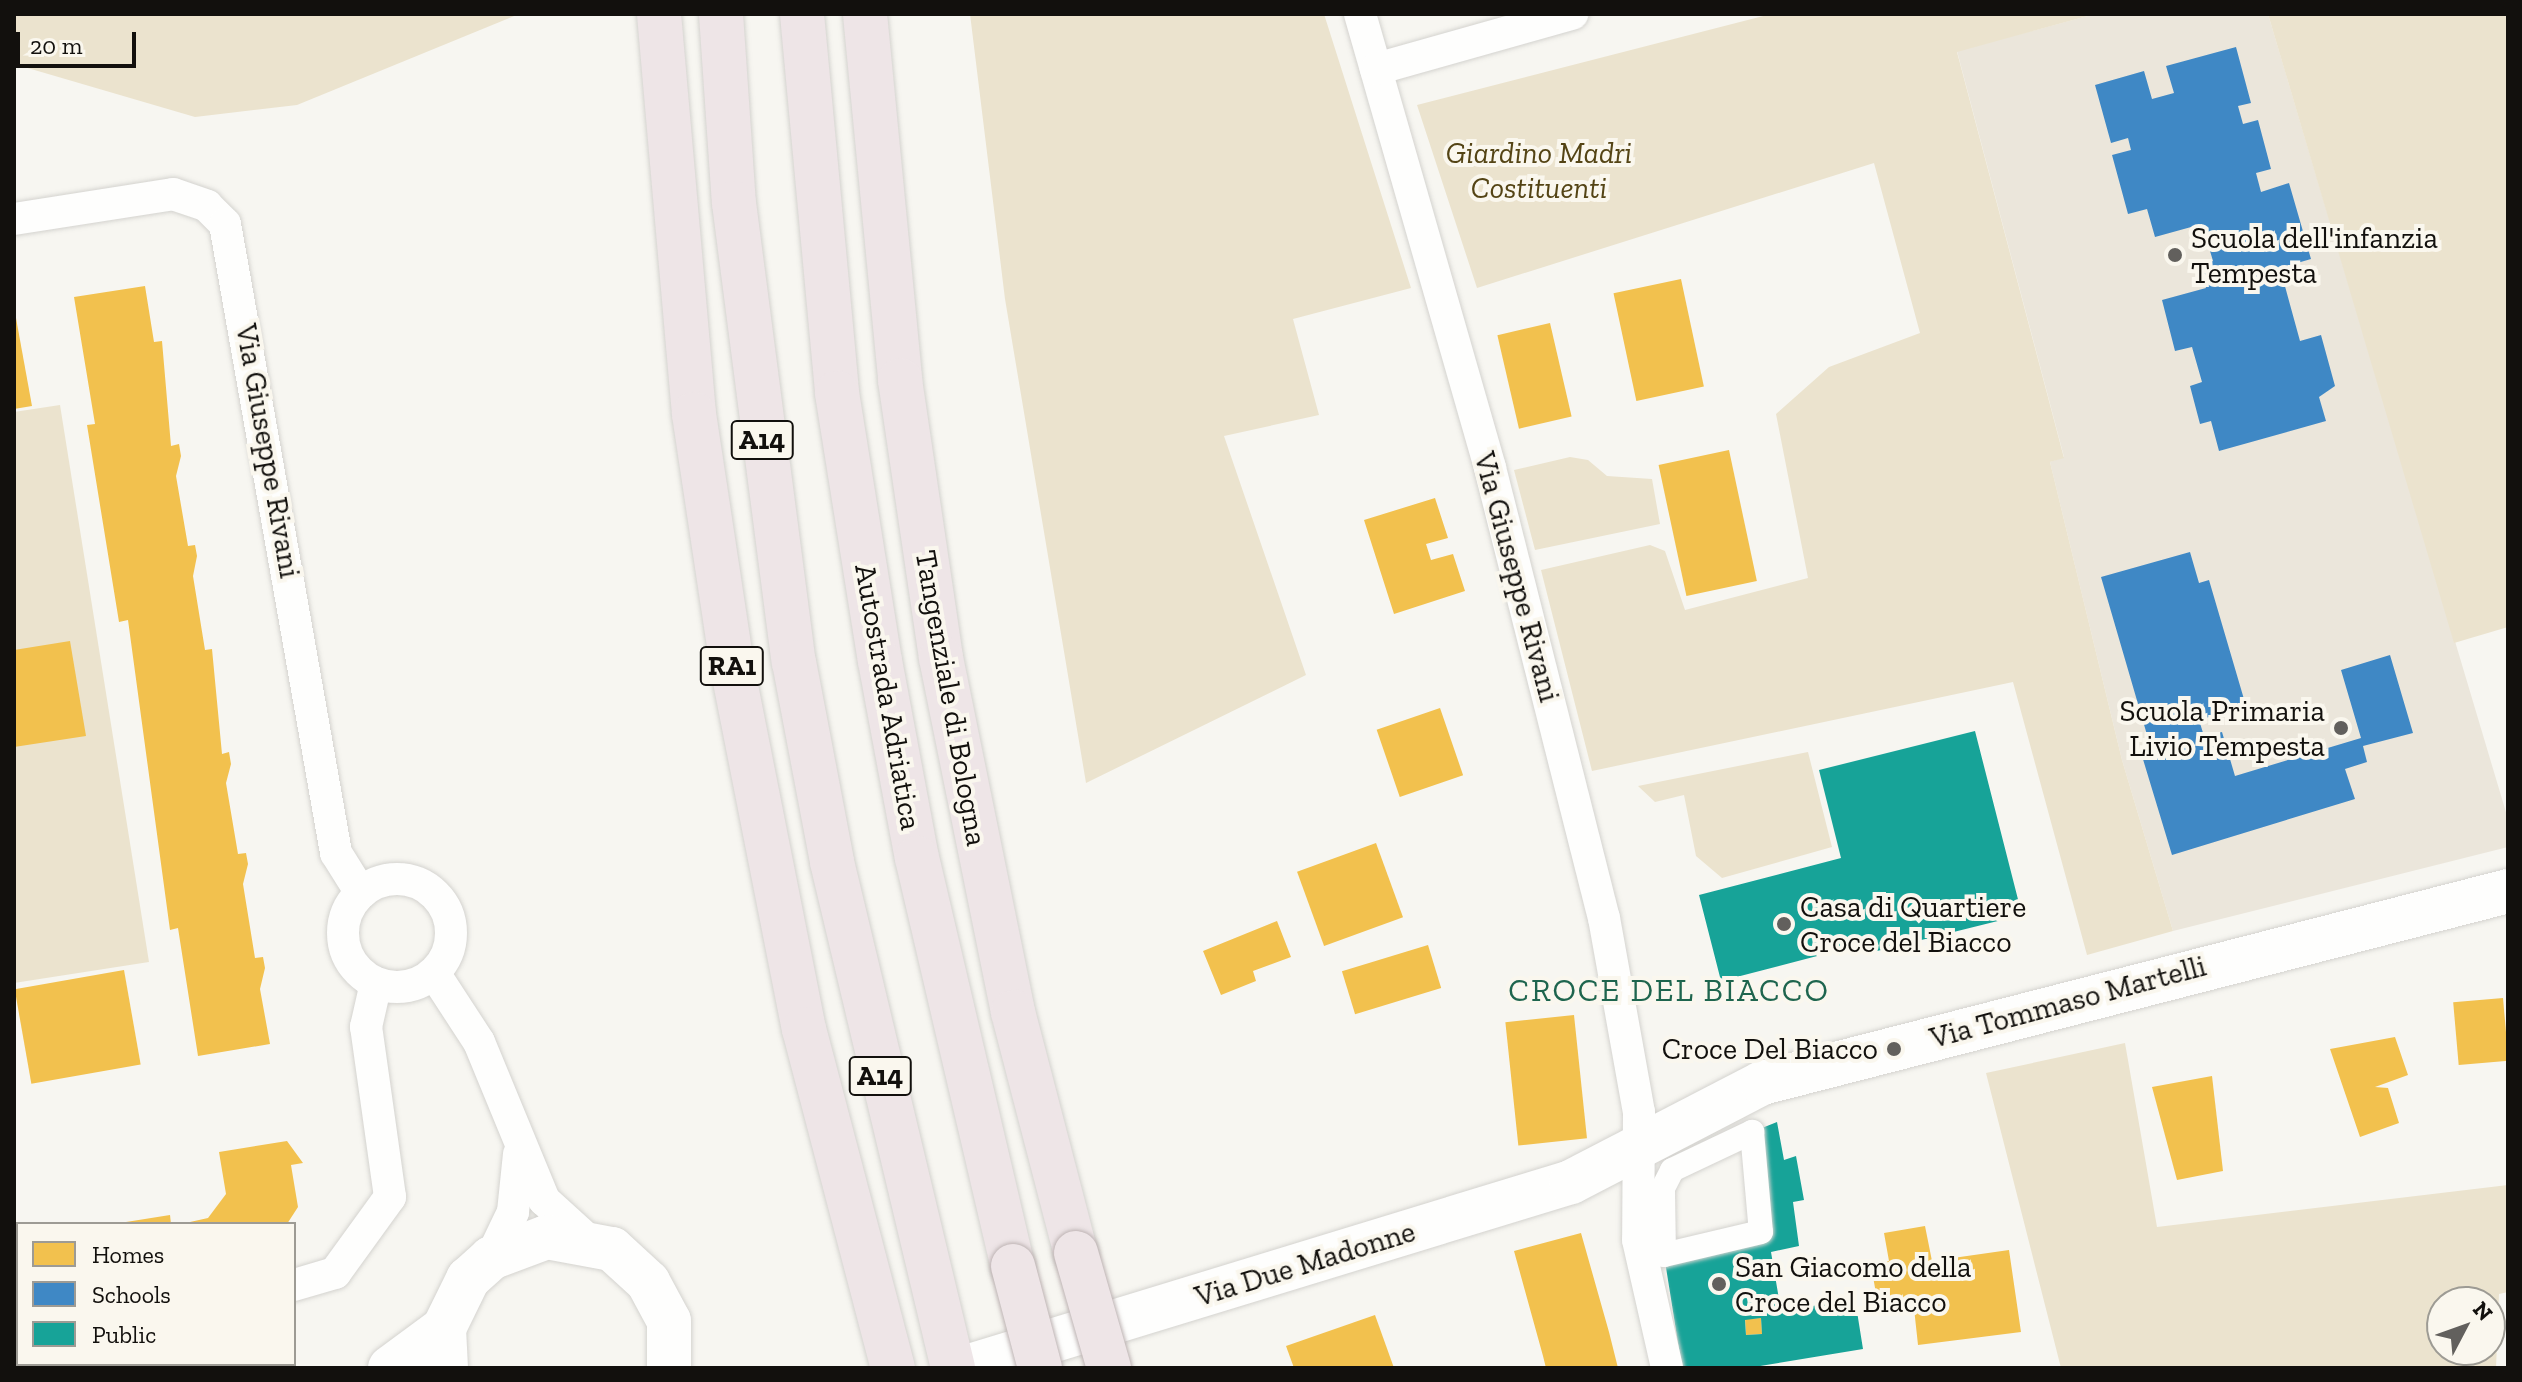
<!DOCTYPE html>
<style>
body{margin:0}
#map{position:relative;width:2522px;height:1382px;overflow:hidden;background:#f7f6f1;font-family:"Zilla Slab",serif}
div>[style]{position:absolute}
.built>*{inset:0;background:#ebe6db}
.green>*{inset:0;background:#ebe3ce}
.homes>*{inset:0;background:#f2c14e;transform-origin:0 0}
.schools>*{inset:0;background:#3f88c5}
.public>*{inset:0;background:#17a398}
.roads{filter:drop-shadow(0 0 2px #d4d3cf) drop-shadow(0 0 2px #d4d3cf)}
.pedestrian>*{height:24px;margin:-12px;padding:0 12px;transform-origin:12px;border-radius:12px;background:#fefefd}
.minor>*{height:32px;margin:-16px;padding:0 16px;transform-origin:16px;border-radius:16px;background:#fefefd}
.minor>.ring{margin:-16px;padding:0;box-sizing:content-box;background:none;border:32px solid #fefefd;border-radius:50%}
.secondary>*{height:44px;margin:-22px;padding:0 22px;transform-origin:22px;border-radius:22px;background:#fefefd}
.motorway>*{height:44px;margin:-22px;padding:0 22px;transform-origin:22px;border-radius:22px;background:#eee5e7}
.bridges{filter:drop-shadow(0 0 2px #bdb3b3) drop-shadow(0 0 2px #bdb3b3)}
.motorway-bridge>*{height:44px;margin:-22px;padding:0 22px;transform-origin:22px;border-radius:22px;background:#eee5e7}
.dots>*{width:22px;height:22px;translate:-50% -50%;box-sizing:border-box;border:4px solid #faf7ee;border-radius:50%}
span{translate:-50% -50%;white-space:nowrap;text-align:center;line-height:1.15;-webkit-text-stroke:8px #faf7ee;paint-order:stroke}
.shield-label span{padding:2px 6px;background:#faf7ee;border:2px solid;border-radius:6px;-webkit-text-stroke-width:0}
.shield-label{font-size:28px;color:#12100d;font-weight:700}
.park-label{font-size:30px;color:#544415;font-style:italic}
.poi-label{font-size:30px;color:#12100d}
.left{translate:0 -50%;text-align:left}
.right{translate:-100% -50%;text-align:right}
.street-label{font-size:30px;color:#12100d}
.neighbourhood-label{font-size:32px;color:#1e654e;letter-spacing:2px}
.frame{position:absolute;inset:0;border:16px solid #12100d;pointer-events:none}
.legend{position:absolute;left:16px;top:1222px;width:280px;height:144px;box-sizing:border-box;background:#faf7ee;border:2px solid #9d9b94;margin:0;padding:10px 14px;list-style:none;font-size:24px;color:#12100d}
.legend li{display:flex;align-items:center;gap:16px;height:40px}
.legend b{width:40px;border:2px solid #9d9b94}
.north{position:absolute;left:2426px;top:1286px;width:80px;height:80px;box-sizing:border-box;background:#faf7ee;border:2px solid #9d9b94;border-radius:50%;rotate:49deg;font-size:22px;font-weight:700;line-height:32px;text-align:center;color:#12100d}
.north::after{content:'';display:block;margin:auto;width:28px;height:36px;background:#62605d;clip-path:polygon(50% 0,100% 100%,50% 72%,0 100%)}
.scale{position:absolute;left:16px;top:32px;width:120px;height:36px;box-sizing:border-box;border:4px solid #12100d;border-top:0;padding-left:10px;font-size:24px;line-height:28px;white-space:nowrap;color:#12100d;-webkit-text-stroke:6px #faf7ee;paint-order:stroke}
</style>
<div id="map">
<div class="built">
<div style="clip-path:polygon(2095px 14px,2268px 14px,2508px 819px,2508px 847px,2173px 931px,2122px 760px,2050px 462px,2064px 457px,1957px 51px)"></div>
</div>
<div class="green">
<div style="clip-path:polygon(14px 14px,519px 14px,297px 105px,195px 117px,14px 64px)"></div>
<div style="clip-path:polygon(970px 14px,1324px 14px,1411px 288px,1293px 319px,1319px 415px,1224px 436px,1306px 675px,1086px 783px,1005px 299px)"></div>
<div style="clip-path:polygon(1771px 14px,2095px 14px,1957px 52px,2064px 458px,2050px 462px,2122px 760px,2173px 931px,2087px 955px,2013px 682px,1592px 771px,1541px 570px,1650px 545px,1665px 551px,1685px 610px,1808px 578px,1776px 414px,1829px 367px,1920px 333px,1874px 163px,1477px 288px,1417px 105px)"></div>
<div style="clip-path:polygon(2268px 14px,2508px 14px,2508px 627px,2454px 643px)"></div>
<div style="clip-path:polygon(60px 405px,149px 962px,14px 983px,14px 412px)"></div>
<div style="clip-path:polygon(1570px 457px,1588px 460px,1607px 476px,1652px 479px,1660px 524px,1535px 550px,1514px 470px)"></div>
<div style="clip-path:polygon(1808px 752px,1832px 847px,1722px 878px,1696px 856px,1684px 795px,1655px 802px,1638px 786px)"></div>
<div style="clip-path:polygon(evenodd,2125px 1043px,2157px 1227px,2508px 1185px,2508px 1292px,2499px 1294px,2496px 1368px,2061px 1368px,1986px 1073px,2125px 1043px,2442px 1302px,2490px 1302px,2490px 1350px,2442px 1350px,2442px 1302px)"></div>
</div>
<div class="homes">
<div style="left:1681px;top:279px;width:110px;height:69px;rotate:78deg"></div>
<div style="clip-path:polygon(145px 286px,154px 342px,162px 341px,171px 446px,179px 444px,181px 456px,176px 476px,188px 546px,195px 545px,197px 556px,193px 576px,205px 650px,212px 649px,222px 754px,229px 752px,231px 764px,226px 783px,238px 854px,246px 853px,248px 864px,243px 884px,255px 958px,263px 957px,265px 968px,260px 989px,270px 1044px,198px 1056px,178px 928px,170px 930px,128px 620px,119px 622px,87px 425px,95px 424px,74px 297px)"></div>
<div style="clip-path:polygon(14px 307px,32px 406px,14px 409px)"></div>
<div style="left:1550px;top:323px;width:96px;height:54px;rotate:77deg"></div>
<div style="left:1729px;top:450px;width:134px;height:72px;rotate:78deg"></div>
<div style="clip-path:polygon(1435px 498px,1448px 538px,1426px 544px,1431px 560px,1453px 554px,1465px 591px,1394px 614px,1364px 520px)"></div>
<div style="clip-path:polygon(70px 641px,86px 736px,14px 747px,14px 650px)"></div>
<div style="left:1440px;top:708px;width:71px;height:67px;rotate:71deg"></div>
<div style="left:1376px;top:843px;width:79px;height:84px;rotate:70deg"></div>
<div style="clip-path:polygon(1277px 921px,1291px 957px,1253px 971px,1256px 981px,1221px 995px,1203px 951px)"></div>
<div style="left:1428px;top:945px;width:45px;height:90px;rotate:73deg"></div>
<div style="left:124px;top:970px;width:96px;height:111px;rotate:80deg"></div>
<div style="left:2503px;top:998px;width:63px;height:50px;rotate:85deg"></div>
<div style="left:1574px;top:1015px;width:124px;height:69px;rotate:84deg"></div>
<div style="clip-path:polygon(2395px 1037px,2408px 1075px,2375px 1087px,2388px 1088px,2399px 1123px,2360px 1137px,2330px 1049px)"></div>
<div style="clip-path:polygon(2212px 1076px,2223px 1171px,2177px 1180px,2152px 1087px)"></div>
<div style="clip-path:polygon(287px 1141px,303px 1163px,291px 1165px,298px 1207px,287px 1224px,181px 1224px,208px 1218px,226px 1194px,219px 1152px)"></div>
<div style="clip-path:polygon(170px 1215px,171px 1224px,126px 1224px,126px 1222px)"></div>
<div style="clip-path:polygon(1925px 1226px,1932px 1261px,2009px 1250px,2021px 1332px,1918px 1345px,1913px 1299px,1878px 1305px,1871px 1265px,1889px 1261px,1884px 1233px)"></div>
<div style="clip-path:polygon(1581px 1233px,1609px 1332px,1618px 1368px,1546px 1368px,1543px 1356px,1514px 1251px)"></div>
<div style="clip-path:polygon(14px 1245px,18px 1245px,14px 1317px)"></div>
<div style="clip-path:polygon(1375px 1315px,1394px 1368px,1294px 1368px,1286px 1346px)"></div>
<div style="left:1761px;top:1318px;width:16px;height:16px;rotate:86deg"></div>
</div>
<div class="schools">
<div style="clip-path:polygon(2236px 47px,2251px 103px,2238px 106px,2243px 124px,2258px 120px,2271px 169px,2256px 173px,2261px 192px,2289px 183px,2311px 259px,2280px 268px,2300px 341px,2321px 335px,2335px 386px,2319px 397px,2326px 421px,2219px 451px,2211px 421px,2200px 424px,2190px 386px,2202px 382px,2192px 347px,2175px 351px,2162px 300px,2206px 288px,2199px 265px,2213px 261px,2202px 224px,2155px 237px,2147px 209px,2128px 214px,2112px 155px,2131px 150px,2128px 138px,2111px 143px,2095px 85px,2144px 71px,2152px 99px,2174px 93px,2166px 66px)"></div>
<div style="clip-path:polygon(2190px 552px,2199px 583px,2209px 580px,2246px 706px,2199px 720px,2204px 736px,2222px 732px,2235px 776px,2361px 738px,2341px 670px,2390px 655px,2413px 733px,2363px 746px,2367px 762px,2345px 769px,2355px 799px,2172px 855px,2142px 756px,2152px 752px,2101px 577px)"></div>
</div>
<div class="public">
<div style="clip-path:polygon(1975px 731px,2022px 915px,1865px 954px,1863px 944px,1721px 981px,1699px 895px,1841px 858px,1819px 770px)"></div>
<div style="clip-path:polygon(evenodd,1777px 1122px,1784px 1160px,1796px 1156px,1804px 1200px,1793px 1202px,1799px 1246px,1771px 1252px,1781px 1311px,1855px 1299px,1863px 1349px,1748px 1368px,1682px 1368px,1664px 1255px,1761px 1232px,1752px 1132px,1777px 1122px,1761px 1318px,1762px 1334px,1746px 1335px,1745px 1320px,1761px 1318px)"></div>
</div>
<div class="roads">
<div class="pedestrian">
<div style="left:1752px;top:1132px;width:100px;rotate:84.9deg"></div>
<div style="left:1761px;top:1232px;width:100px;rotate:166.7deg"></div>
<div style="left:1664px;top:1255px;width:67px;rotate:-90.9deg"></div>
<div style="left:1663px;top:1188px;width:20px;rotate:-63deg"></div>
<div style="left:1672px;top:1170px;width:89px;rotate:-25.4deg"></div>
</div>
<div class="minor">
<div style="left:1360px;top:14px;width:472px;rotate:74deg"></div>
<div style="left:1490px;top:468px;width:464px;rotate:75.8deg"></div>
<div style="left:1604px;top:918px;width:197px;rotate:79.8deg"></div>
<div style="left:1639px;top:1112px;width:128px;rotate:90.4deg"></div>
<div style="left:1638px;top:1240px;width:131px;rotate:77.2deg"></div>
<div style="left:1376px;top:69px;width:204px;rotate:-15.7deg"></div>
<div style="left:14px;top:219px;width:161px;rotate:-8.9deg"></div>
<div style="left:173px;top:194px;width:36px;rotate:19deg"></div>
<div style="left:207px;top:206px;width:25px;rotate:45deg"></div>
<div style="left:225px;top:224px;width:639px;rotate:79.99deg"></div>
<div style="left:336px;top:853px;width:47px;rotate:58deg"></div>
<div class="ring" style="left:343px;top:879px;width:76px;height:76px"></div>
<div style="left:434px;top:973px;width:82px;rotate:56.9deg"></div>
<div style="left:479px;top:1042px;width:171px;rotate:67.6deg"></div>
<div style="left:544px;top:1200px;width:61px;rotate:42.3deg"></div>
<div style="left:491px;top:1258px;width:51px;rotate:-64.4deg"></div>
<div style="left:513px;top:1212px;width:58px;rotate:-84.1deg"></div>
<div style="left:294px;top:1285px;width:43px;rotate:-16.3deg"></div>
<div style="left:335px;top:1273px;width:94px;rotate:-54.1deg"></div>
<div style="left:390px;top:1197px;width:172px;rotate:-98deg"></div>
<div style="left:366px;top:1027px;width:45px;rotate:-77.2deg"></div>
<div style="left:14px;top:1357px;width:4px;rotate:-14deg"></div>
</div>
<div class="secondary">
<div style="left:390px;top:1368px;width:67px;rotate:-36.5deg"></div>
<div style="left:446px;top:1368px;width:40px;rotate:-92.9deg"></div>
<div style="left:444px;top:1328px;width:55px;rotate:-63.9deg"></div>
<div style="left:468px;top:1279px;width:31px;rotate:-42deg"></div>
<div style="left:491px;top:1258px;width:60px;rotate:-20.6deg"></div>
<div style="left:547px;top:1237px;width:66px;rotate:10.5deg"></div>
<div style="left:612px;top:1249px;width:49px;rotate:42.5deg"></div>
<div style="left:648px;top:1282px;width:44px;rotate:61.7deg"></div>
<div style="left:669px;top:1321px;width:47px;rotate:90deg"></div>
<div style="left:963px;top:1368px;width:636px;rotate:-17.01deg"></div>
<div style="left:1571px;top:1182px;width:215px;rotate:-27.4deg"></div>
<div style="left:1762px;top:1083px;width:770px;rotate:-14.43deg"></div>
</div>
<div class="motorway">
<div style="left:659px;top:14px;width:402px;rotate:85deg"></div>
<div style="left:694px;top:414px;width:255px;rotate:81.4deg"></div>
<div style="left:732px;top:666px;width:370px;rotate:78.8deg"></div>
<div style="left:804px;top:1029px;width:350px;rotate:75.3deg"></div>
<div style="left:721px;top:14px;width:189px;rotate:86.1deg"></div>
<div style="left:734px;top:203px;width:463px;rotate:82.6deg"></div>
<div style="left:794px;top:662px;width:204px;rotate:79.2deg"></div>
<div style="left:832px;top:862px;width:520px;rotate:76.55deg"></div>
<div style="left:802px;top:14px;width:381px;rotate:84.7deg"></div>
<div style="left:837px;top:393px;width:271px;rotate:80.9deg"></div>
<div style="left:880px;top:661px;width:200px;rotate:79.4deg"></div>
<div style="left:917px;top:858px;width:419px;rotate:76.8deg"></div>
<div style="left:865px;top:14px;width:368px;rotate:84.5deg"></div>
<div style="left:900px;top:380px;width:281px;rotate:81.6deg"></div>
<div style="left:941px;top:658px;width:361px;rotate:78.5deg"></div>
<div style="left:1013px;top:1012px;width:249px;rotate:75.4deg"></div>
</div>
</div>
<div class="bridges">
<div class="motorway-bridge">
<div style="left:1076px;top:1253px;width:120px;rotate:74deg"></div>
<div style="left:1013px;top:1266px;width:106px;rotate:75.2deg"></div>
</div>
</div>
<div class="dots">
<div style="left:2175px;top:255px;background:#62605d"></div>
<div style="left:2341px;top:728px;background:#62605d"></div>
<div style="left:1784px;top:924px;background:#62605d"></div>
<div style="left:1894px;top:1049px;background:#62605d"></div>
<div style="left:1719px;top:1284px;background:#62605d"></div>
</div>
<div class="shield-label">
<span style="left:762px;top:440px">A14</span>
<span style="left:732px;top:666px">RA1</span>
<span style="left:880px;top:1076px">A14</span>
</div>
<div class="park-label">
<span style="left:1539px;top:170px">Giardino Madri<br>Costituenti</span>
</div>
<div class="poi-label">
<span class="left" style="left:2191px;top:255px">Scuola dell'infanzia<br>Tempesta</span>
<span class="right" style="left:2325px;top:728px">Scuola Primaria<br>Livio Tempesta</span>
<span class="left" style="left:1800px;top:924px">Casa di Quartiere<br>Croce del Biacco</span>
<span class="right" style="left:1878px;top:1049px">Croce Del Biacco</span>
<span class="left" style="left:1735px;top:1284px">San Giacomo della<br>Croce del Biacco</span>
</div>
<div class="street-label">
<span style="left:268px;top:451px;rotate:80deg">Via Giuseppe Rivani</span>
<span style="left:1517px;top:577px;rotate:75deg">Via Giuseppe Rivani</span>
<span style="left:888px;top:697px;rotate:80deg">Autostrada Adriatica</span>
<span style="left:951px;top:698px;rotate:80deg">Tangenziale di Bologna</span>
<span style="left:2068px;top:1002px;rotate:-15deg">Via Tommaso Martelli</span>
<span style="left:1305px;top:1264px;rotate:-17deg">Via Due Madonne</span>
</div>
<div class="neighbourhood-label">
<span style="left:1669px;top:990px">CROCE DEL BIACCO</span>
</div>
<div class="frame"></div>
<ul class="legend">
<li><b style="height:22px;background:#f2c14e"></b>Homes</li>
<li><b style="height:22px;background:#3f88c5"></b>Schools</li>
<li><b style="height:22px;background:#17a398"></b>Public</li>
</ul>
<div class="north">N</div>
<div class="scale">20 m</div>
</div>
